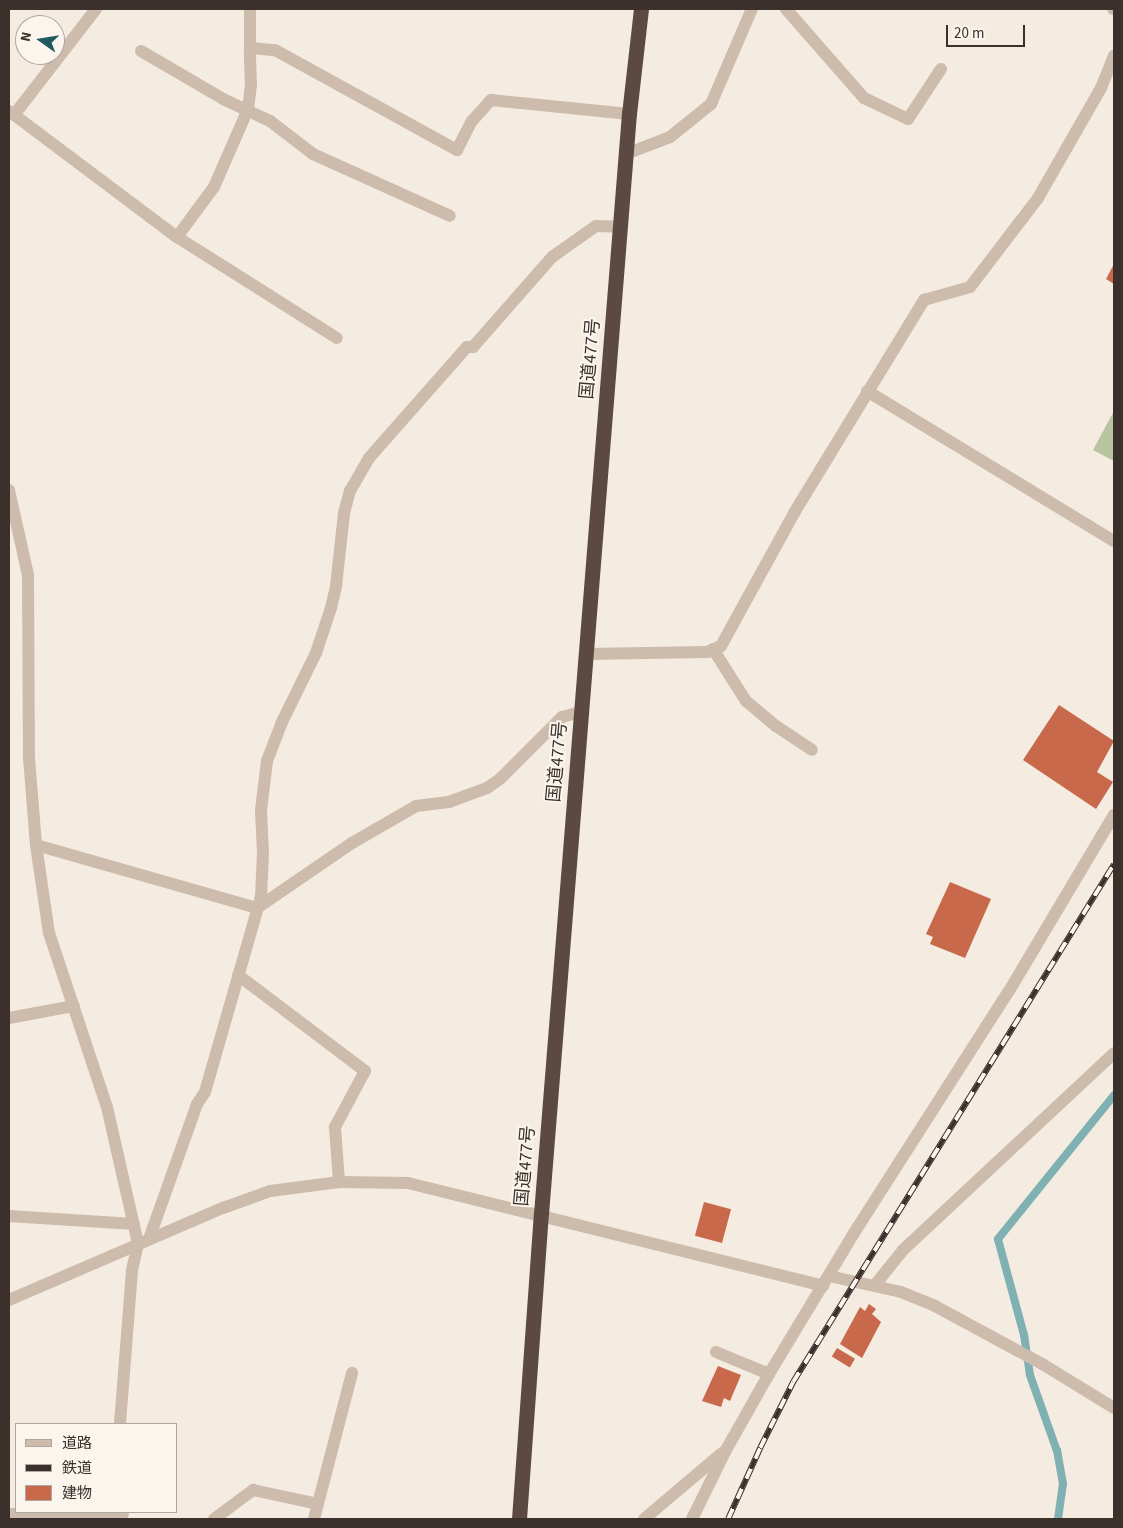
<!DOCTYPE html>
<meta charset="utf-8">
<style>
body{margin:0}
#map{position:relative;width:1123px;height:1528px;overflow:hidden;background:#f4ebe1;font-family:"Source Sans 3","Noto Sans JP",sans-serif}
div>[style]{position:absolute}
.green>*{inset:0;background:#b8c4a0}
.stream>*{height:8px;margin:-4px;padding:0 4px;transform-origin:4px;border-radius:4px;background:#7fb0b2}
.building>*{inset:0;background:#c8694b;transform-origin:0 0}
.minor>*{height:12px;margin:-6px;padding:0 6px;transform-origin:6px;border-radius:6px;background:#cdbbac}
.highway>*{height:15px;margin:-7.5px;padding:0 7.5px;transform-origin:7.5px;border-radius:7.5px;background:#5c4a42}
.rail>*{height:5.5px;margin-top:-2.75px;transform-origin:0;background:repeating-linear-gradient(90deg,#fbf5ee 0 11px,#3b302b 0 22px);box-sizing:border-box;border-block:1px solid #3b302b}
span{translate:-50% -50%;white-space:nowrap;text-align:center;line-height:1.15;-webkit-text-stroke:4px #fbf5ee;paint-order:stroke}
.street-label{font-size:18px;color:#3b302b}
.frame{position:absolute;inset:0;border:10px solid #3b302b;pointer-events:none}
.legend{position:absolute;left:15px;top:1423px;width:162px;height:90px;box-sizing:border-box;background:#fbf5ee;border:1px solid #aea6a0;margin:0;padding:6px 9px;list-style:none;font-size:15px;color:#3b302b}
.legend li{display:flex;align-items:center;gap:10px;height:25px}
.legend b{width:25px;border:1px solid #aea6a0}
.north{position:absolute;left:15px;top:15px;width:50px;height:50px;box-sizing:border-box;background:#fbf5ee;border:1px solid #aea6a0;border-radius:50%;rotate:283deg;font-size:14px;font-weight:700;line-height:20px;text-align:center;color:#3b302b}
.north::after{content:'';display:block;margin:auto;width:18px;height:22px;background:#1f5a5e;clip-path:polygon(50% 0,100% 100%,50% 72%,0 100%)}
.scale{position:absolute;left:946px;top:25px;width:79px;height:22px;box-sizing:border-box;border:2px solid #3b302b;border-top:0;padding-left:6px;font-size:15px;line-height:18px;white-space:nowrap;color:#3b302b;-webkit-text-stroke:4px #fbf5ee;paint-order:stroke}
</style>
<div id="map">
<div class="green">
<div style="clip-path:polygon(1114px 411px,1114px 461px,1093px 450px)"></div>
</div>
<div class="stream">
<div style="left:1058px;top:1519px;width:35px;rotate:-82deg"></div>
<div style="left:1063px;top:1484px;width:34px;rotate:-100deg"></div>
<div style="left:1057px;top:1451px;width:81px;rotate:-109.6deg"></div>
<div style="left:1030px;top:1375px;width:40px;rotate:-98.5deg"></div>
<div style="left:1024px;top:1335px;width:99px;rotate:-105.2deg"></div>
<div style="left:998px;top:1239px;width:185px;rotate:-51.1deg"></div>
</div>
<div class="building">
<div style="clip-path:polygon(1114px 264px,1114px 284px,1106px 279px)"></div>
<div style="clip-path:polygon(1059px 705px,1114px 741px,1097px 772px,1113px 782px,1096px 809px,1023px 760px)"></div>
<div style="clip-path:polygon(950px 882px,991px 899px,965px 958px,930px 944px,933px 937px,926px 934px)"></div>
<div style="left:704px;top:1202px;width:28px;height:35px;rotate:15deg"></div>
<div style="clip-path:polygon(869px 1304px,876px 1309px,872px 1314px,881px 1322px,862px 1358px,840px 1344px,860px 1307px,865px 1311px)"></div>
<div style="left:837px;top:1348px;width:21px;height:10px;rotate:31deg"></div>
<div style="clip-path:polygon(718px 1366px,741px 1375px,730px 1401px,724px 1398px,721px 1407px,702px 1401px)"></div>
</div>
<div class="minor">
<div style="left:250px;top:9px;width:39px;rotate:90deg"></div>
<div style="left:250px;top:48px;width:25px;rotate:5deg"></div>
<div style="left:275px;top:50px;width:208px;rotate:28.8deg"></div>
<div style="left:457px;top:150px;width:33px;rotate:-63deg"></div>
<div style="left:472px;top:121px;width:28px;rotate:-48deg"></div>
<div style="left:491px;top:100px;width:139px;rotate:5.8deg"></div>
<div style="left:786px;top:9px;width:118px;rotate:48.8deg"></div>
<div style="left:864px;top:98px;width:49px;rotate:25.5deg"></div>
<div style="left:908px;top:119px;width:60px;rotate:-56.6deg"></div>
<div style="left:1113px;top:9px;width:1px"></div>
<div style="left:141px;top:51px;width:95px;rotate:30.3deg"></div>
<div style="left:223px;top:99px;width:52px;rotate:25.1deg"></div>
<div style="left:270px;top:121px;width:54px;rotate:37.5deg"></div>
<div style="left:313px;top:154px;width:150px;rotate:24.3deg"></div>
<div style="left:9px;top:111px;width:210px;rotate:36.9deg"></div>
<div style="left:177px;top:237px;width:189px;rotate:32.3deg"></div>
<div style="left:14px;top:115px;width:134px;rotate:-52.3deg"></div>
<div style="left:626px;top:154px;width:47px;rotate:-21.1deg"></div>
<div style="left:670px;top:137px;width:53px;rotate:-38.8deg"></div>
<div style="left:711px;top:104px;width:103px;rotate:-66.7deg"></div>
<div style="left:177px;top:237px;width:62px;rotate:-53.5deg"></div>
<div style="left:214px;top:187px;width:85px;rotate:-66.4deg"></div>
<div style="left:248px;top:109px;width:23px;rotate:-83deg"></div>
<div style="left:251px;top:86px;width:38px;rotate:-92deg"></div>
<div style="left:867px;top:391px;width:289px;rotate:31.3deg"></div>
<div style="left:9px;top:490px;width:87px;rotate:77.4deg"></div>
<div style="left:28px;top:575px;width:183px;rotate:89.7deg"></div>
<div style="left:29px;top:758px;width:87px;rotate:85.4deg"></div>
<div style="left:36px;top:845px;width:89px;rotate:81.6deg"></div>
<div style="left:49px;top:933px;width:183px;rotate:71.6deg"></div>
<div style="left:107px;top:1107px;width:140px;rotate:77.2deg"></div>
<div style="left:138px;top:1244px;width:28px;rotate:103deg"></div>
<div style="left:132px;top:1271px;width:153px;rotate:94.5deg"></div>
<div style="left:713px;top:649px;width:62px;rotate:57.6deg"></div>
<div style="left:746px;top:701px;width:39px;rotate:40deg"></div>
<div style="left:776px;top:726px;width:43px;rotate:33.7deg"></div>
<div style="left:586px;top:654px;width:121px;rotate:-0.9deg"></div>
<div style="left:707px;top:652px;width:15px;rotate:-23deg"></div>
<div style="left:721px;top:646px;width:152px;rotate:-61.2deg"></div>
<div style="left:794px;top:513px;width:250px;rotate:-58.6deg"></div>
<div style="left:924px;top:300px;width:48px;rotate:-15.8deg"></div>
<div style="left:970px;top:287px;width:112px;rotate:-52.6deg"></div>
<div style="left:1038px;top:198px;width:127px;rotate:-60.2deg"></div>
<div style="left:1101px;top:88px;width:35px;rotate:-68deg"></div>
<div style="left:36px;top:845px;width:230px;rotate:15.9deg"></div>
<div style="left:257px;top:908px;width:115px;rotate:-34.4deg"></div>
<div style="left:352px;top:843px;width:74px;rotate:-30deg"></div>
<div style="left:416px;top:806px;width:33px;rotate:-7deg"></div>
<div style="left:449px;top:802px;width:40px;rotate:-20.2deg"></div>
<div style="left:487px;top:788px;width:16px;rotate:-35deg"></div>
<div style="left:500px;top:779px;width:88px;rotate:-45deg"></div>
<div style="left:562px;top:717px;width:20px;rotate:-15deg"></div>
<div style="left:238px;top:975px;width:159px;rotate:37.1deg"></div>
<div style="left:365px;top:1071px;width:64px;rotate:118.2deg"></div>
<div style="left:335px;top:1127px;width:55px;rotate:85.8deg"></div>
<div style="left:9px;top:1018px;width:66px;rotate:-10.5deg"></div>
<div style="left:9px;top:1216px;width:125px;rotate:3.7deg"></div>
<div style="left:149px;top:1239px;width:143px;rotate:-70.4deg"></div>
<div style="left:197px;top:1104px;width:14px;rotate:-56deg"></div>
<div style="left:205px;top:1092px;width:203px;rotate:-74deg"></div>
<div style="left:261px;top:897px;width:44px;rotate:-87.4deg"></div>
<div style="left:263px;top:853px;width:43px;rotate:-92.7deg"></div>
<div style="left:261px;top:810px;width:49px;rotate:-83deg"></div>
<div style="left:267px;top:761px;width:40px;rotate:-69deg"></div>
<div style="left:281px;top:724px;width:79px;rotate:-63.8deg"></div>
<div style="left:316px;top:653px;width:47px;rotate:-71.6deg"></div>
<div style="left:331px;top:608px;width:23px;rotate:-77deg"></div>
<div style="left:336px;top:586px;width:73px;rotate:-83.7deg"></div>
<div style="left:344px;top:513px;width:23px;rotate:-75deg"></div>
<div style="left:350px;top:491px;width:38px;rotate:-60deg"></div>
<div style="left:369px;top:458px;width:148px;rotate:-48.6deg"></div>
<div style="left:467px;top:347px;width:6px"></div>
<div style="left:473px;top:347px;width:120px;rotate:-48.7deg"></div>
<div style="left:552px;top:257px;width:54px;rotate:-35.2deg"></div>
<div style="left:596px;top:226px;width:24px;rotate:2deg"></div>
<div style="left:829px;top:1276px;width:74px;rotate:12.5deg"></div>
<div style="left:901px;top:1292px;width:37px;rotate:22deg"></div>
<div style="left:935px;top:1306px;width:124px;rotate:28.4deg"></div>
<div style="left:1044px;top:1365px;width:82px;rotate:31.6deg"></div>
<div style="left:875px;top:1285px;width:45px;rotate:-51.3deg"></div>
<div style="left:903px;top:1250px;width:289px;rotate:-43deg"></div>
<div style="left:9px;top:1300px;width:233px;rotate:-23.3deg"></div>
<div style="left:223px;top:1208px;width:50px;rotate:-19.9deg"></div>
<div style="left:270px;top:1191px;width:70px;rotate:-7.4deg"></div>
<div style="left:339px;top:1182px;width:69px;rotate:0.8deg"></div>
<div style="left:408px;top:1183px;width:428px;rotate:13.9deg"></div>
<div style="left:716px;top:1352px;width:57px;rotate:22.5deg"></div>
<div style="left:9px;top:1514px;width:114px"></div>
<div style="left:214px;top:1519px;width:49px;rotate:-36.6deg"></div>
<div style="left:253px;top:1490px;width:66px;rotate:12.2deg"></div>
<div style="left:314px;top:1519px;width:151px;rotate:-75.4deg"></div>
<div style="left:644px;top:1519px;width:102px;rotate:-40.2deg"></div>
<div style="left:692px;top:1519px;width:77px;rotate:-63.8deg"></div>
<div style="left:726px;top:1450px;width:87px;rotate:-60.5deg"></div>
<div style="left:769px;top:1374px;width:165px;rotate:-58.9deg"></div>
<div style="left:854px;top:1233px;width:287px;rotate:-57.4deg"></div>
<div style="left:1009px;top:991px;width:205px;rotate:-59.2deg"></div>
</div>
<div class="highway">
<div style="left:519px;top:1519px;width:306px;rotate:-85.9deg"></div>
<div style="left:541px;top:1214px;width:1104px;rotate:-85.43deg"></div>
<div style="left:629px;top:114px;width:106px;rotate:-83.5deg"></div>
</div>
<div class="rail">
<div style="left:728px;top:1519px;width:78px;rotate:-65.7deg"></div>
<div style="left:760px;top:1448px;width:74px;rotate:-63.4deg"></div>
<div style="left:793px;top:1382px;width:609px;rotate:-58.21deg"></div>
</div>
<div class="street-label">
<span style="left:591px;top:359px;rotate:-85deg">国道477号</span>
<span style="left:558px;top:762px;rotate:-85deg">国道477号</span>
<span style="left:526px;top:1166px;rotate:-85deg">国道477号</span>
</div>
<div class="frame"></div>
<ul class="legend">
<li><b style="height:6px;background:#cdbbac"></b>道路</li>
<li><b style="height:6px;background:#3b302b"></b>鉄道</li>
<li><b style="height:14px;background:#c8694b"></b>建物</li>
</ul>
<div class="north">N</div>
<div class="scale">20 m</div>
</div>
